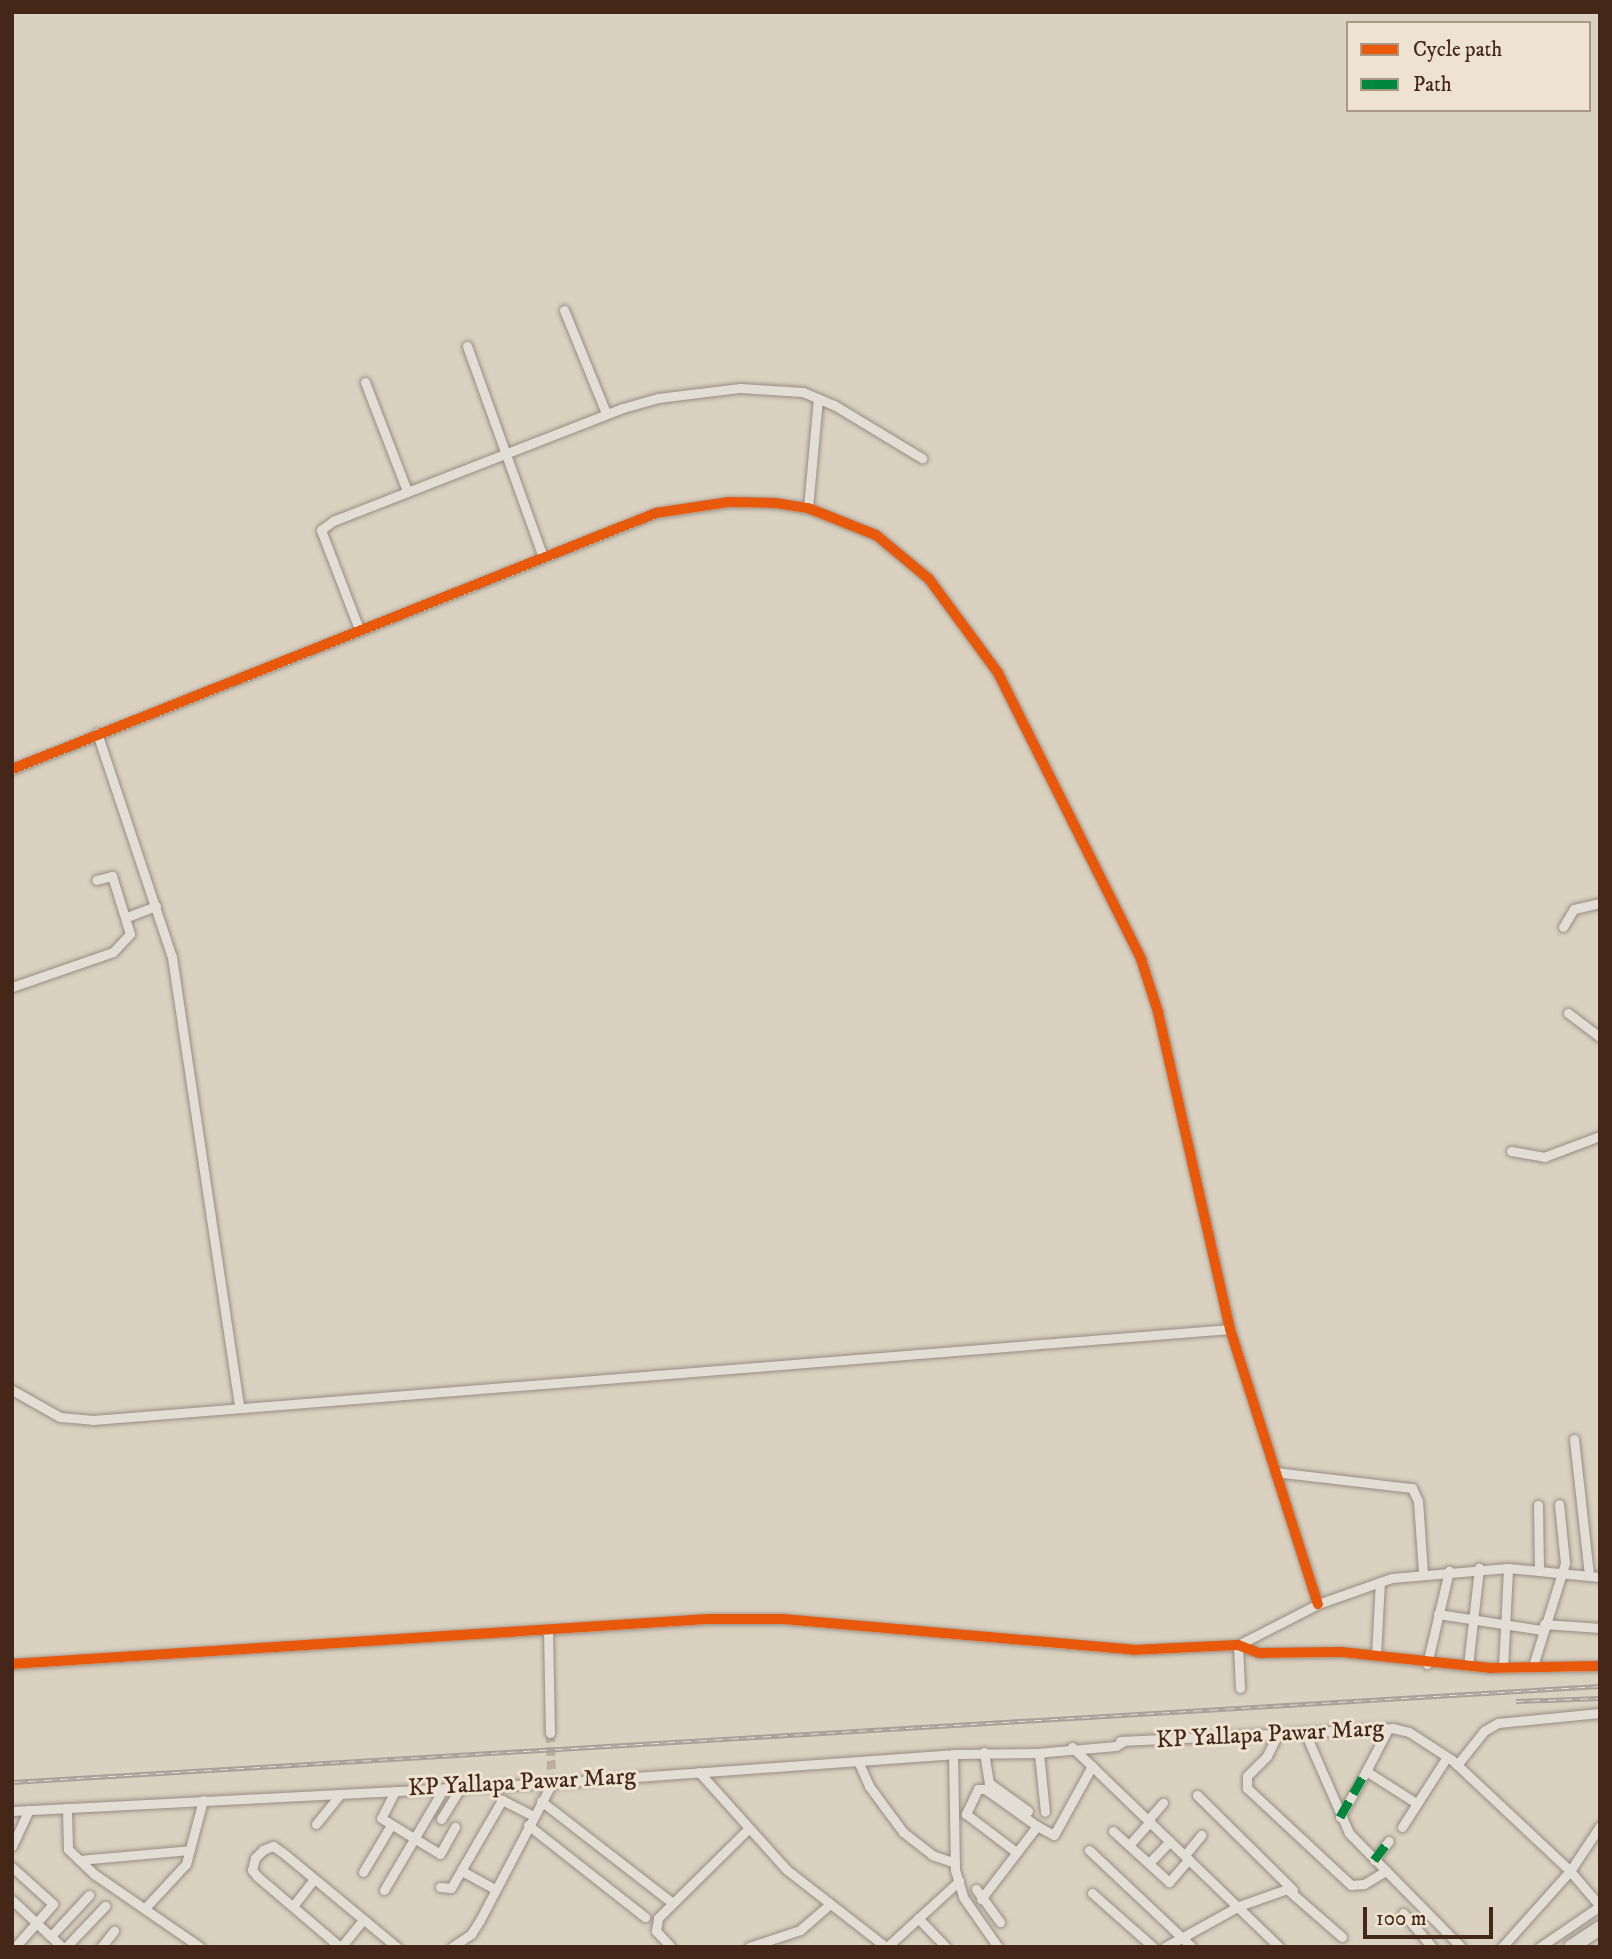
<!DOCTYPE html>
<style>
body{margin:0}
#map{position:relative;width:1612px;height:1959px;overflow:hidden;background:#dad1c0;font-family:"IM FELL DW Pica",serif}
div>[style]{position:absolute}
.minor-tunnel>*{height:9px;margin-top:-4.5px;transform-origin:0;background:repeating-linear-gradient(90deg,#bcaf9f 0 9px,transparent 0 13.5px)}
.roads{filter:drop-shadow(0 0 2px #968d82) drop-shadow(0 0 2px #968d82)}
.minor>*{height:9px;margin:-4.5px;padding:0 4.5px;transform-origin:4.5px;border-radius:4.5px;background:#e2ded6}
.highway>*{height:14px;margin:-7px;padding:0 7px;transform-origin:7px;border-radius:7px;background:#ddd9cf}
.rail>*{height:5px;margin-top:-2.5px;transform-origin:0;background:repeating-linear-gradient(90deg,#eee3d0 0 8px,#a8a199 0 16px);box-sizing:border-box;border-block:2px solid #a8a199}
.quiet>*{height:9px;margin-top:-4.5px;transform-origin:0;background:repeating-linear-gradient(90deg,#00873e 0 18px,transparent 0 27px)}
.cycleway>*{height:10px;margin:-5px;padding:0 5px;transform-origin:5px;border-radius:5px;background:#e8590c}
span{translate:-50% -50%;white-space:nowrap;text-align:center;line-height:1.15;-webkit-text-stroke:6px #eee3d0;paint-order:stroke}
.street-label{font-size:24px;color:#452719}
.frame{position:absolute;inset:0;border:14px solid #452719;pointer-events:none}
.legend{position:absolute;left:1346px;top:21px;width:245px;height:91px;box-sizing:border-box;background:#eee3d0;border:2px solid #aa9887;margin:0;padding:9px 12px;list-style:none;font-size:21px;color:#452719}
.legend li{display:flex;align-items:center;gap:14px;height:35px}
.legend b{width:35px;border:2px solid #aa9887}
.scale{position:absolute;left:1363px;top:1907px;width:130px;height:32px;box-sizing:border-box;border:4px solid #452719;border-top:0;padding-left:9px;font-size:21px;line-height:24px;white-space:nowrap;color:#452719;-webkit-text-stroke:5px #eee3d0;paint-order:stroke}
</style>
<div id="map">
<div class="minor-tunnel">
<div style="left:550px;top:1733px;width:50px;rotate:87.7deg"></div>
</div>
<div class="roads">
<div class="minor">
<div style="left:564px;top:310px;width:111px;rotate:67.8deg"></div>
<div style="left:467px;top:346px;width:224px;rotate:70.2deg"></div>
<div style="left:365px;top:382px;width:117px;rotate:68.9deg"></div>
<div style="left:808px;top:508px;width:110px;rotate:-84.8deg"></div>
<div style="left:359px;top:629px;width:106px;rotate:-111deg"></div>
<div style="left:321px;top:530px;width:15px;rotate:-37deg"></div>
<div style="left:333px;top:521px;width:311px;rotate:-21.3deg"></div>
<div style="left:623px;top:408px;width:36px;rotate:-16deg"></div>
<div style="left:658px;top:398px;width:83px;rotate:-7deg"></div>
<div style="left:740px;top:388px;width:63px;rotate:3.6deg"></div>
<div style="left:803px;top:392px;width:34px;rotate:23deg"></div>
<div style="left:834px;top:405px;width:103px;rotate:31.1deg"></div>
<div style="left:97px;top:733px;width:236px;rotate:71.5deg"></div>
<div style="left:172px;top:957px;width:455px;rotate:81.5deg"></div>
<div style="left:12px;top:769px;width:693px;rotate:-21.68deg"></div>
<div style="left:656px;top:513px;width:74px;rotate:-8.6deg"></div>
<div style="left:729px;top:502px;width:46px;rotate:1.2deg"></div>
<div style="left:775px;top:503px;width:33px;rotate:9deg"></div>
<div style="left:808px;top:508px;width:73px;rotate:21.7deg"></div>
<div style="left:876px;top:535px;width:69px;rotate:39.7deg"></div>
<div style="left:929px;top:579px;width:117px;rotate:53.7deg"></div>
<div style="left:998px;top:673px;width:320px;rotate:63.4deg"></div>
<div style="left:1141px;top:959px;width:56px;rotate:72.2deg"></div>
<div style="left:1158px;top:1012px;width:325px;rotate:77.2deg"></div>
<div style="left:1230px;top:1329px;width:289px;rotate:72.3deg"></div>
<div style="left:127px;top:917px;width:31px;rotate:-21deg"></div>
<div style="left:1563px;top:927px;width:21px;rotate:-59deg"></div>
<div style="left:1574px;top:909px;width:27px;rotate:-13deg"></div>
<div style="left:12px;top:987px;width:107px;rotate:-19.1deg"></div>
<div style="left:113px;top:952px;width:25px;rotate:-47deg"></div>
<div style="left:130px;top:934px;width:61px;rotate:-107.2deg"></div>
<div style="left:112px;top:876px;width:16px;rotate:166deg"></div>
<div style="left:1568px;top:1013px;width:40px;rotate:37deg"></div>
<div style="left:1511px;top:1151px;width:34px;rotate:10deg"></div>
<div style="left:1544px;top:1157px;width:60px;rotate:-20.6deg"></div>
<div style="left:12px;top:1390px;width:55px;rotate:29.4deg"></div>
<div style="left:60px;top:1417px;width:33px;rotate:5deg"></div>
<div style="left:93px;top:1420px;width:1141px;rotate:-4.58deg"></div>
<div style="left:1574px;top:1439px;width:137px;rotate:83.7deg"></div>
<div style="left:1275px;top:1472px;width:138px;rotate:6.7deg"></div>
<div style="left:1412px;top:1488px;width:14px;rotate:65deg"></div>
<div style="left:1418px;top:1501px;width:71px;rotate:86deg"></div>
<div style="left:1538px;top:1505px;width:63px;rotate:89.1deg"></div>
<div style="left:1438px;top:1614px;width:104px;rotate:8.8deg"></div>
<div style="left:1544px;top:1624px;width:56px;rotate:4.1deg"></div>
<div style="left:548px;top:1629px;width:104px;rotate:88.9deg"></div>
<div style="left:1238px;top:1645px;width:90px;rotate:-27.1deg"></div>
<div style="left:1318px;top:1604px;width:78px;rotate:-19.4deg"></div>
<div style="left:1392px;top:1578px;width:116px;rotate:-4.9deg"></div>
<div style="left:1508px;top:1568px;width:92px;rotate:5.6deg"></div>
<div style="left:1238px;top:1645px;width:43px;rotate:87.3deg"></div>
<div style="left:1376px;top:1655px;width:73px;rotate:-86.9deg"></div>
<div style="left:12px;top:1664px;width:698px;rotate:-3.69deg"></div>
<div style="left:709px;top:1619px;width:73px"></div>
<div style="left:782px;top:1619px;width:353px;rotate:5deg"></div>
<div style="left:1134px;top:1650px;width:104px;rotate:-2.8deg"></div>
<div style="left:1238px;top:1645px;width:22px;rotate:21deg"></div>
<div style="left:1259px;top:1653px;width:82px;rotate:-0.7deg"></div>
<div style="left:1341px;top:1652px;width:150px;rotate:6.1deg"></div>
<div style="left:1490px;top:1668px;width:110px;rotate:-1deg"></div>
<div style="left:1427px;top:1664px;width:96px;rotate:-76.7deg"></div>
<div style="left:1468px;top:1666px;width:99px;rotate:-83.6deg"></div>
<div style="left:1533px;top:1666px;width:108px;rotate:-72.7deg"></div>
<div style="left:1565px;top:1563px;width:59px;rotate:-95.8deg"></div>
<div style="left:1503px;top:1668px;width:100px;rotate:-87.1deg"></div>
<div style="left:1388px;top:1729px;width:47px;rotate:117.6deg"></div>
<div style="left:1366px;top:1771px;width:59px;rotate:32.6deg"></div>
<div style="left:1306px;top:1735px;width:107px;rotate:66.3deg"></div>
<div style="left:1349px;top:1833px;width:160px;rotate:45.5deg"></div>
<div style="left:1277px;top:1736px;width:22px;rotate:117deg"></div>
<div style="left:1267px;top:1756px;width:28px;rotate:135deg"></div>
<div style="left:1247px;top:1776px;width:12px;rotate:90deg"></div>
<div style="left:1247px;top:1788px;width:142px;rotate:43deg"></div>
<div style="left:1351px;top:1885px;width:13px;rotate:-4deg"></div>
<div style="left:1364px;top:1884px;width:26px;rotate:-31deg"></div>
<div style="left:1120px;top:1741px;width:272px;rotate:-2.7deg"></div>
<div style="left:1392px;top:1728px;width:17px;rotate:13deg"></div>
<div style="left:1409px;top:1732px;width:51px;rotate:33.1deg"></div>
<div style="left:1452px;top:1760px;width:162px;rotate:43.2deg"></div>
<div style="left:1570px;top:1871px;width:46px;rotate:49.4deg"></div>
<div style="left:1600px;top:1906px;width:73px;rotate:145.7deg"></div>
<div style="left:1072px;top:1747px;width:288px;rotate:44deg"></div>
<div style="left:984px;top:1752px;width:31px;rotate:81deg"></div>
<div style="left:989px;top:1783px;width:48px;rotate:35.7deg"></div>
<div style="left:1039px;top:1753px;width:59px;rotate:84.2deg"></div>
<div style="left:953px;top:1754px;width:116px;rotate:89deg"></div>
<div style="left:955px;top:1870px;width:28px;rotate:73deg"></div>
<div style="left:963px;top:1897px;width:61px;rotate:55deg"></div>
<div style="left:858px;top:1761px;width:27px;rotate:66deg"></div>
<div style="left:869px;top:1786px;width:57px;rotate:53.5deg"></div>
<div style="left:903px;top:1832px;width:37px;rotate:38deg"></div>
<div style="left:932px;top:1855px;width:24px;rotate:19deg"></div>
<div style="left:1457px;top:1765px;width:43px;rotate:-51.5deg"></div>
<div style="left:1484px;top:1731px;width:16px;rotate:-30deg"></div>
<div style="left:1498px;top:1723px;width:102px;rotate:-5.6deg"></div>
<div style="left:699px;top:1772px;width:132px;rotate:48.1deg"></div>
<div style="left:787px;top:1870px;width:125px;rotate:37.9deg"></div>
<div style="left:395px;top:1791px;width:30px;rotate:117deg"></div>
<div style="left:381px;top:1818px;width:69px;rotate:31.4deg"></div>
<div style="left:440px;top:1854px;width:31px;rotate:-61deg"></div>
<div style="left:1197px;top:1795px;width:135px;rotate:44.7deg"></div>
<div style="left:541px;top:1801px;width:165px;rotate:37.8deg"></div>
<div style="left:67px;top:1808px;width:41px;rotate:88.6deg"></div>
<div style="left:68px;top:1849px;width:36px;rotate:44deg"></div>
<div style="left:94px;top:1874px;width:129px;rotate:34.6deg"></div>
<div style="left:12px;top:1811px;width:541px;rotate:-2.97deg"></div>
<div style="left:552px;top:1783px;width:402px;rotate:-4.1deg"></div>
<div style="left:953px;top:1754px;width:84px;rotate:-0.7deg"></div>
<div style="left:1037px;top:1753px;width:79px;rotate:-5.1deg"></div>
<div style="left:1116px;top:1746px;width:9px;rotate:-32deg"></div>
<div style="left:1340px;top:1817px;width:53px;rotate:-60.5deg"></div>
<div style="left:441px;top:1819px;width:36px;rotate:-58deg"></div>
<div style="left:1148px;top:1820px;width:23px;rotate:-49deg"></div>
<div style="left:316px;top:1824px;width:38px;rotate:-51deg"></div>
<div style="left:528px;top:1825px;width:149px;rotate:38.2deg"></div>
<div style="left:1037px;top:1826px;width:19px;rotate:28deg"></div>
<div style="left:1054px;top:1835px;width:79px;rotate:-61.2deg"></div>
<div style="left:1402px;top:1827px;width:83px;rotate:-57.3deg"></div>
<div style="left:1113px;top:1831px;width:76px;rotate:42.3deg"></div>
<div style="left:1169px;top:1882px;width:30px;rotate:-49deg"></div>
<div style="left:1129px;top:1845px;width:31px;rotate:-48deg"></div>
<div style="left:12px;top:1846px;width:40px;rotate:-65deg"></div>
<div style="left:1089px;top:1850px;width:141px;rotate:43.3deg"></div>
<div style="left:1185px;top:1855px;width:26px;rotate:-51deg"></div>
<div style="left:79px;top:1860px;width:111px;rotate:-5.1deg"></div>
<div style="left:1374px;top:1860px;width:24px;rotate:-52deg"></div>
<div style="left:1149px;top:1863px;width:30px;rotate:-46deg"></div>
<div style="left:12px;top:1867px;width:55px;rotate:42.1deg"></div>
<div style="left:53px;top:1904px;width:57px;rotate:131.5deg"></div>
<div style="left:462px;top:1871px;width:38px;rotate:29deg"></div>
<div style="left:363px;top:1872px;width:55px;rotate:-59.2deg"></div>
<div style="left:440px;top:1887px;width:11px;rotate:5deg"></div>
<div style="left:451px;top:1888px;width:102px;rotate:-59.9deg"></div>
<div style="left:502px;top:1800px;width:36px;rotate:27deg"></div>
<div style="left:976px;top:1889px;width:41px;rotate:54deg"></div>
<div style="left:384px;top:1890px;width:118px;rotate:-59.5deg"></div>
<div style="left:1092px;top:1893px;width:81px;rotate:41.5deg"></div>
<div style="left:981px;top:1899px;width:92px;rotate:-52.5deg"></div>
<div style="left:1037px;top:1826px;width:64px;rotate:-144.6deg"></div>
<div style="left:985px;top:1789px;width:7px;rotate:180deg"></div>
<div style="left:978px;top:1789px;width:28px;rotate:116deg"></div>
<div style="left:966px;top:1814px;width:63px;rotate:37.2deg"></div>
<div style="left:12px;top:1900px;width:69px;rotate:43.2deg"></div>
<div style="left:293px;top:1906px;width:34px;rotate:-52deg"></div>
<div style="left:146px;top:1907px;width:59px;rotate:-47.1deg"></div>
<div style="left:186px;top:1864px;width:66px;rotate:-75.1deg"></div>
<div style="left:1403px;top:1913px;width:45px;rotate:49.5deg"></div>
<div style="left:918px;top:1918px;width:40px;rotate:46deg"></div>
<div style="left:51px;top:1936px;width:56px;rotate:-47.2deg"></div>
<div style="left:66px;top:1947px;width:57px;rotate:-46.4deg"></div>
<div style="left:101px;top:1947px;width:21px;rotate:-51deg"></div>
<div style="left:340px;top:1947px;width:109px;rotate:-139.5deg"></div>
<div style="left:257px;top:1876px;width:8px;rotate:-130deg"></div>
<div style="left:252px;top:1870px;width:12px;rotate:-76deg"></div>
<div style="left:255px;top:1858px;width:11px;rotate:-45deg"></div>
<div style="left:263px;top:1850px;width:11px;rotate:-22deg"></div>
<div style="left:273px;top:1846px;width:11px;rotate:34deg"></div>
<div style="left:282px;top:1852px;width:149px;rotate:39.6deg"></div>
<div style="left:341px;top:1947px;width:35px;rotate:-51deg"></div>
<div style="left:452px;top:1947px;width:23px;rotate:-34deg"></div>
<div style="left:471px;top:1934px;width:17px;rotate:-57deg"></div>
<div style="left:480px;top:1920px;width:155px;rotate:-62.3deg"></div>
<div style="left:671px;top:1947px;width:22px;rotate:-133deg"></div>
<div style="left:656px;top:1931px;width:13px;rotate:-81deg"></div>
<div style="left:658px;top:1918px;width:125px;rotate:-44.7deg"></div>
<div style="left:749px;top:1947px;width:54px;rotate:-18.4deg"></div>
<div style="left:800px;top:1930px;width:38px;rotate:-41deg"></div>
<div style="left:887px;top:1947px;width:98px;rotate:-42.5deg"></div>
<div style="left:1165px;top:1947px;width:85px;rotate:-29deg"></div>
<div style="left:1239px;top:1906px;width:51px;rotate:-19.5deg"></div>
<div style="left:1287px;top:1889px;width:73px;rotate:41.1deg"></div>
<div style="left:1502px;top:1947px;width:102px;rotate:-48.2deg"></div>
<div style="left:1570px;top:1871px;width:54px;rotate:-56.3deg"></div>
</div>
<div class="highway">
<div style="left:1571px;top:1947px;width:35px;rotate:-33deg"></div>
</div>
</div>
<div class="rail">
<div style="left:1516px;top:1701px;width:84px;rotate:-2deg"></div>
<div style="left:12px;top:1782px;width:1591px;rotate:-3.46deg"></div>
</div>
<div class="quiet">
<div style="left:1340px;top:1817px;width:53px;rotate:-60.5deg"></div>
<div style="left:1374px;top:1860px;width:24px;rotate:-52deg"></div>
</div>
<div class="cycleway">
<div style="left:12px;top:769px;width:693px;rotate:-21.68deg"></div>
<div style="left:656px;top:513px;width:74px;rotate:-8.6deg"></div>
<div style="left:729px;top:502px;width:46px;rotate:1.2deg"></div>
<div style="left:775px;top:503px;width:33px;rotate:9deg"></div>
<div style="left:808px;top:508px;width:73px;rotate:21.7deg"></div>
<div style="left:876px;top:535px;width:69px;rotate:39.7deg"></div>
<div style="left:929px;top:579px;width:117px;rotate:53.7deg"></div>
<div style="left:998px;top:673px;width:320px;rotate:63.4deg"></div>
<div style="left:1141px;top:959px;width:56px;rotate:72.2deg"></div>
<div style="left:1158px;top:1012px;width:325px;rotate:77.2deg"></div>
<div style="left:1230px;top:1329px;width:289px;rotate:72.3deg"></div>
<div style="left:12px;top:1664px;width:698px;rotate:-3.69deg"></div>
<div style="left:709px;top:1619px;width:73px"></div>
<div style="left:782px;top:1619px;width:353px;rotate:5deg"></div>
<div style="left:1134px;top:1650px;width:104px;rotate:-2.8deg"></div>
<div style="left:1238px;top:1645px;width:22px;rotate:21deg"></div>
<div style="left:1259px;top:1653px;width:82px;rotate:-0.7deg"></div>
<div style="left:1341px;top:1652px;width:150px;rotate:6.1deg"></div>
<div style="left:1490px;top:1668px;width:110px;rotate:-1deg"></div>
</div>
<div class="street-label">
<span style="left:1270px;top:1735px;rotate:-3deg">KP Yallapa Pawar Marg</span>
<span style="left:522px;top:1783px;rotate:-3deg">KP Yallapa Pawar Marg</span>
</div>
<div class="frame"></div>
<ul class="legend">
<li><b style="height:9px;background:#e8590c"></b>Cycle path</li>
<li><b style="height:9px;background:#00873e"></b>Path</li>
</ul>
<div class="scale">100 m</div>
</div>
